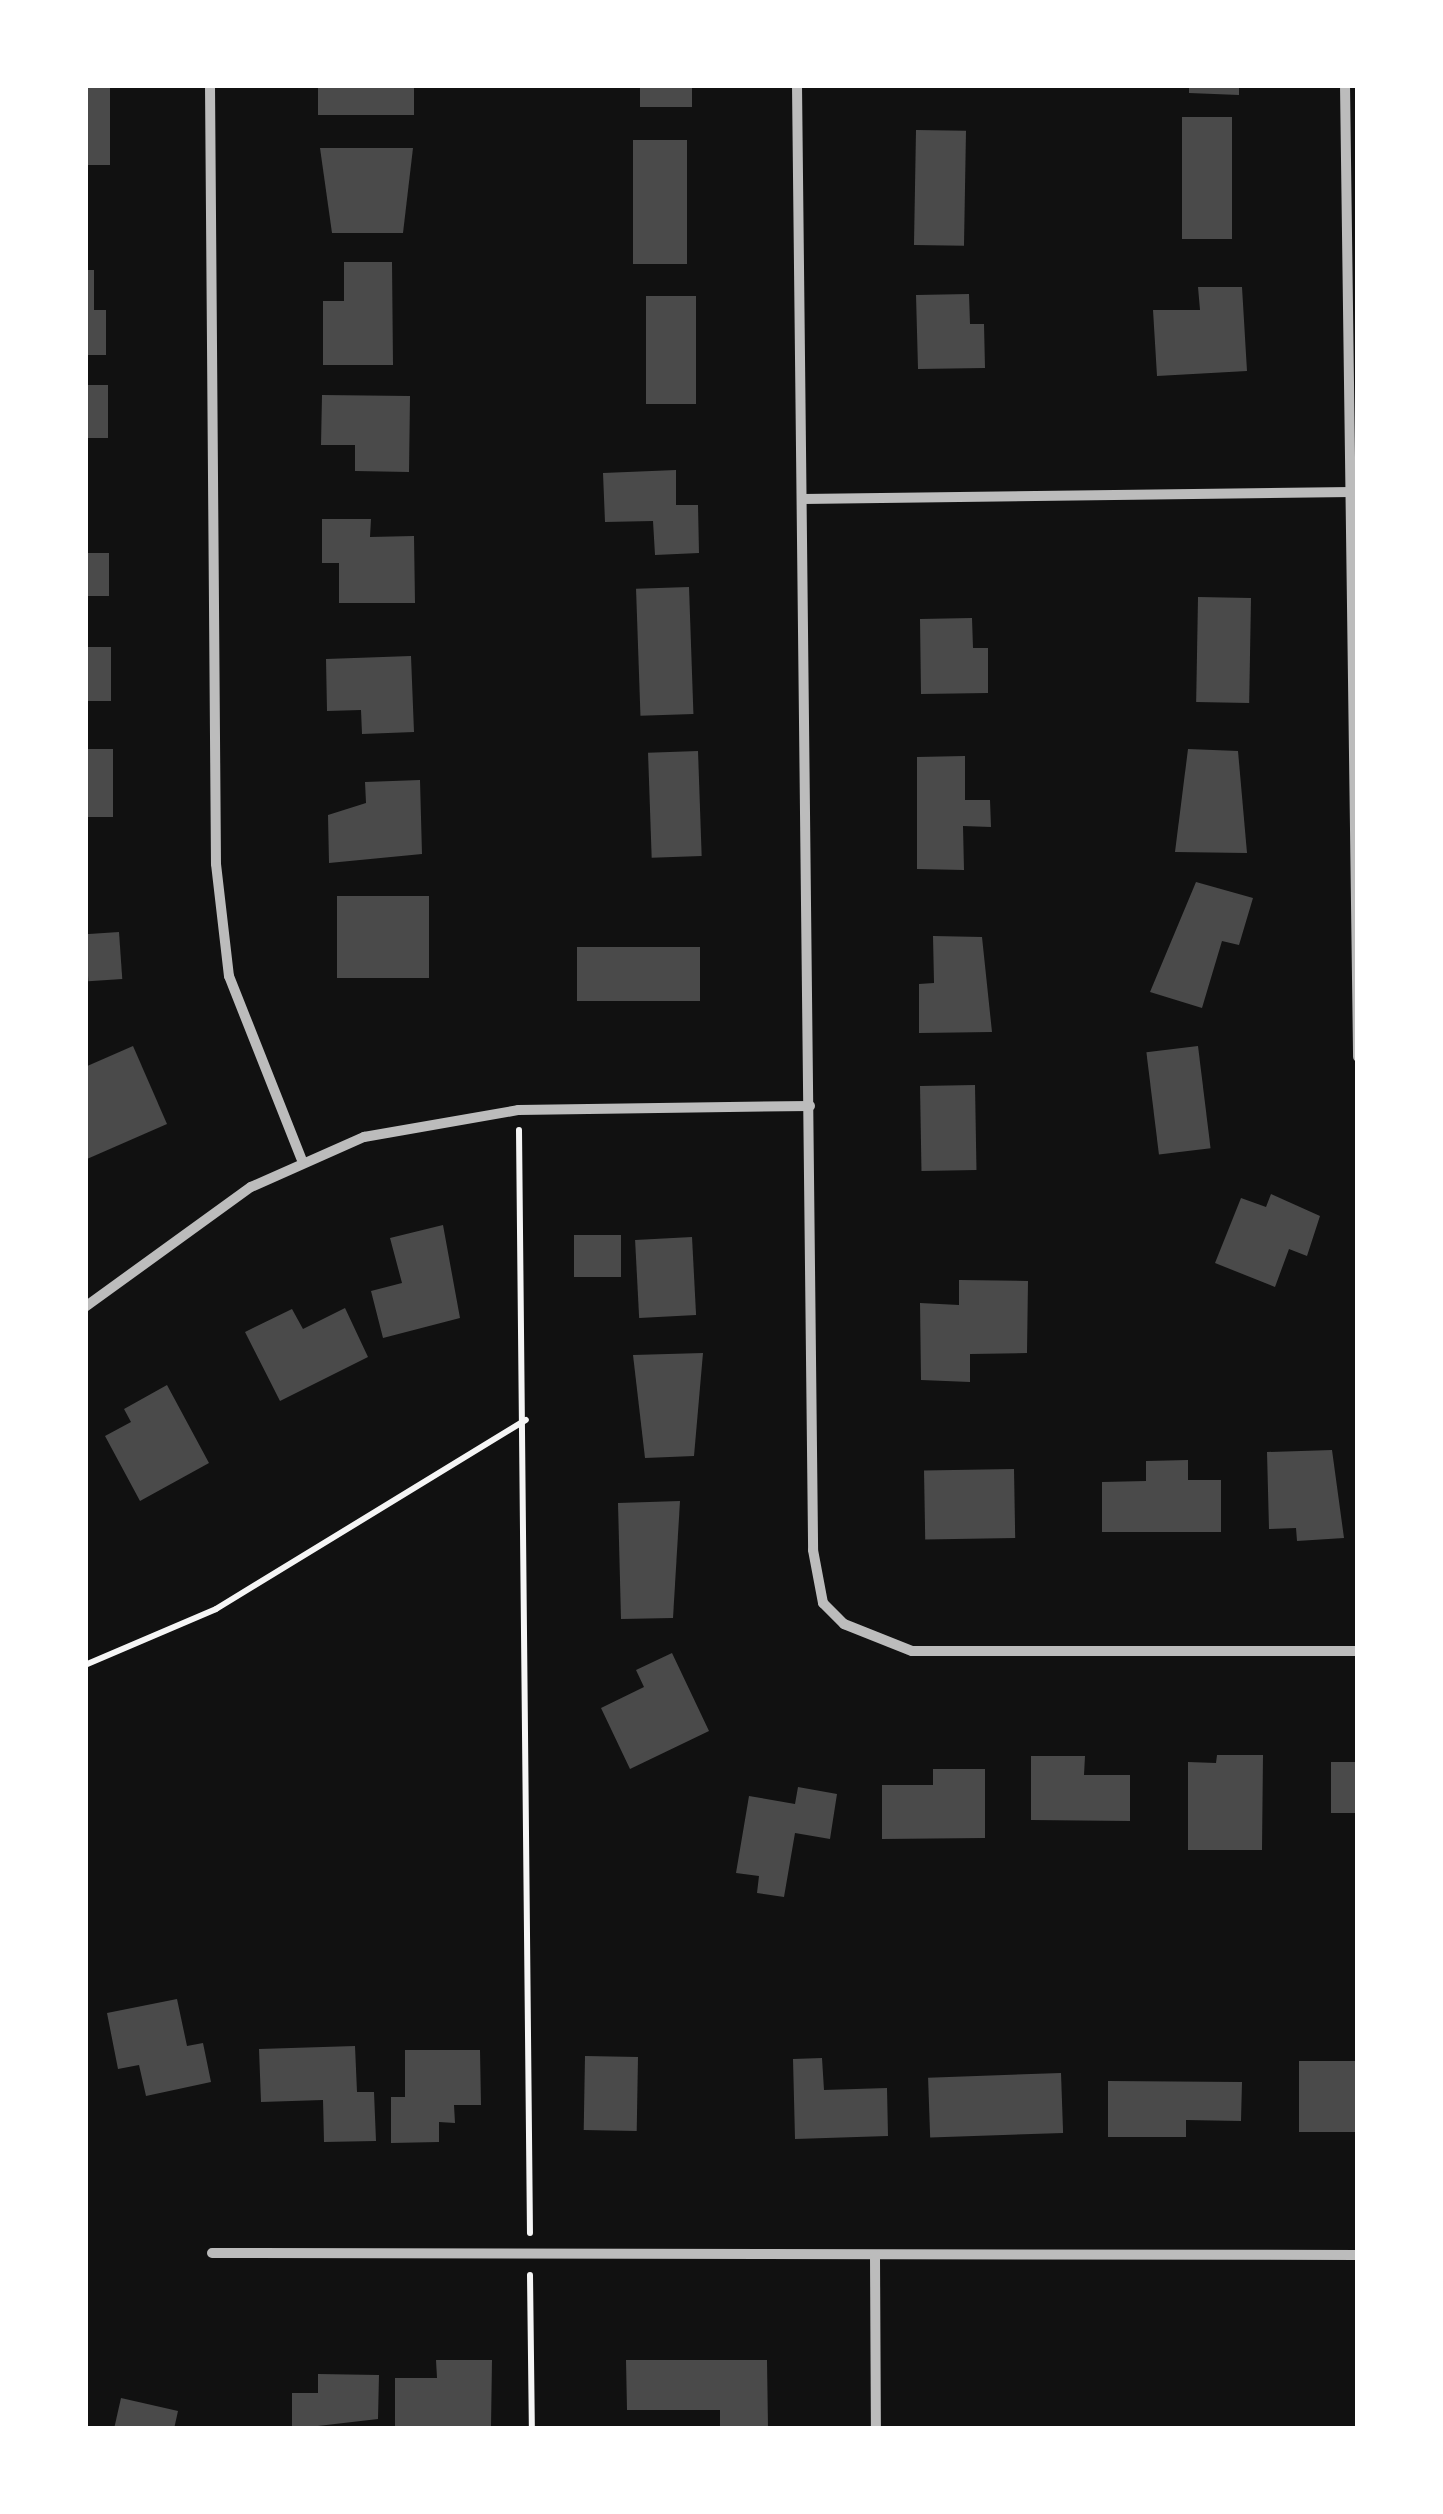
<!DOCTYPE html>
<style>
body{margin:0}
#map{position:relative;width:1443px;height:2514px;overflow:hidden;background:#111;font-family:Overpass,sans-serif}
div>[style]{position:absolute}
.building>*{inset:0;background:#4a4a4a;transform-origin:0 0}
.path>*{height:6px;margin:-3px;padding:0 3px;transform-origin:3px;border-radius:3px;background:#f5f5f5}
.minor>*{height:10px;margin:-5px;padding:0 5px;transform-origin:5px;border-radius:5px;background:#bcbcbc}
span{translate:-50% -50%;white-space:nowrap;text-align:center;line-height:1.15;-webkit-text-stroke:10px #fff;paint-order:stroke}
.frame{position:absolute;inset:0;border:88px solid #fff;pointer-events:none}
</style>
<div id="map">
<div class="building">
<div style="left:85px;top:85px;width:25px;height:80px"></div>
<div style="left:318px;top:85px;width:96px;height:30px"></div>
<div style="left:640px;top:85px;width:52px;height:22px"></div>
<div style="clip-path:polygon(1189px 85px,1239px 85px,1239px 95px,1189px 93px)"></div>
<div style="left:1232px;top:117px;width:122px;height:50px;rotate:90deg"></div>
<div style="left:916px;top:130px;width:50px;height:115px;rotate:1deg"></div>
<div style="left:633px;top:140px;width:54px;height:124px"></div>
<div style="clip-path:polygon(320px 148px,413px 148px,403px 233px,332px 233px)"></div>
<div style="clip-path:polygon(344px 262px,392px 262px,393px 365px,323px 365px,323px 301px,344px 301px)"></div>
<div style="clip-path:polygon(85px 270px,94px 270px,94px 310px,106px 310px,106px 355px,85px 355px)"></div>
<div style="clip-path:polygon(1198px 287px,1242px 287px,1247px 371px,1157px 376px,1153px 310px,1200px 310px)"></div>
<div style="clip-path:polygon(969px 294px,970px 324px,984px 324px,985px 368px,918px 369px,916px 295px)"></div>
<div style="left:646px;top:296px;width:50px;height:108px"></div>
<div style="left:108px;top:385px;width:53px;height:23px;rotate:90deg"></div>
<div style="clip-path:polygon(322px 395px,410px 396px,409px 472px,355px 471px,355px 445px,321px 445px)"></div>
<div style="clip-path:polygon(676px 470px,676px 505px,698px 505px,699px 553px,655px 555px,653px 521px,605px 522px,603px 473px)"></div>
<div style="clip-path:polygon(322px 519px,371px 519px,370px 537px,414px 536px,415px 603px,339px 603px,339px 563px,322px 563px)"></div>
<div style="left:85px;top:553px;width:24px;height:43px"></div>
<div style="left:689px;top:587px;width:127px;height:53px;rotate:88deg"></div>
<div style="left:1251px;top:598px;width:105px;height:53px;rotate:91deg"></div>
<div style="clip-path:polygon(972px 618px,973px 648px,988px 648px,988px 693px,921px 694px,920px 619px)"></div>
<div style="left:85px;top:647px;width:26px;height:54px"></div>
<div style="clip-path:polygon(411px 656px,414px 732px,362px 734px,361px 710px,327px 711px,326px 659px)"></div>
<div style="left:85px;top:749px;width:28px;height:68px"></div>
<div style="clip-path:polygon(1188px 749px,1238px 751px,1247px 853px,1175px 852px)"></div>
<div style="left:698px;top:751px;width:105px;height:50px;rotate:88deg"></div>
<div style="clip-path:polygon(965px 756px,965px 800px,990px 800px,991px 827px,963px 826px,964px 870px,917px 869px,917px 757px)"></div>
<div style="clip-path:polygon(420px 780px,422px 854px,329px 863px,328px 815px,366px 803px,365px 782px)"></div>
<div style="clip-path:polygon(1196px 882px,1253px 898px,1239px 945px,1222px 941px,1202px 1008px,1150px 992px)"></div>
<div style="left:429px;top:896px;width:82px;height:92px;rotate:90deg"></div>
<div style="left:119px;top:932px;width:47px;height:34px;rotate:86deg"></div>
<div style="clip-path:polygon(933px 936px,982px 937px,992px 1032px,919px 1033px,919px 984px,934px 983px)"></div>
<div style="left:577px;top:947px;width:123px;height:54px"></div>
<div style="clip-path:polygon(133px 1046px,167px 1124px,87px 1159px,85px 1067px)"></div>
<div style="left:1198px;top:1046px;width:103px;height:52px;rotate:83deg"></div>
<div style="left:975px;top:1085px;width:85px;height:55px;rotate:89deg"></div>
<div style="clip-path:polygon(1271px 1194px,1320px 1216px,1307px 1256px,1289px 1249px,1275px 1287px,1215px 1263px,1241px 1198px,1266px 1207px)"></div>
<div style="clip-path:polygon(443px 1225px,460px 1318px,383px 1338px,371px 1291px,402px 1283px,390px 1238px)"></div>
<div style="left:621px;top:1235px;width:42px;height:47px;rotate:90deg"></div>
<div style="left:692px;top:1237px;width:78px;height:57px;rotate:87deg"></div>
<div style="clip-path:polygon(959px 1280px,1028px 1281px,1027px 1353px,970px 1354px,970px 1382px,921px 1380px,920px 1303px,959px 1305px)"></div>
<div style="clip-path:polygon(345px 1308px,368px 1357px,280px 1401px,245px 1332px,292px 1309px,303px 1329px)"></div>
<div style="clip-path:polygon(703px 1353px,694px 1456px,645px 1458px,633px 1355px)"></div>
<div style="clip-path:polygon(167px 1385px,209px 1463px,140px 1501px,105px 1436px,131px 1422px,124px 1409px)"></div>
<div style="clip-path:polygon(1332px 1450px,1344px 1538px,1297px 1541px,1296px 1528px,1269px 1529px,1267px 1452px)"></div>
<div style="clip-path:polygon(1188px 1460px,1188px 1480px,1221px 1480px,1221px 1532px,1102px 1532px,1102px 1482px,1146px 1481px,1146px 1461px)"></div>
<div style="left:1014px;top:1469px;width:69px;height:90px;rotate:89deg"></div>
<div style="clip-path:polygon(680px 1501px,673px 1618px,621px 1619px,618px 1503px)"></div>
<div style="clip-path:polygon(672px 1653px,709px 1731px,630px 1769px,601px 1708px,644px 1687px,636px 1670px)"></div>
<div style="clip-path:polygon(1217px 1755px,1263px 1755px,1262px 1850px,1188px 1850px,1188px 1762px,1216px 1763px)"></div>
<div style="clip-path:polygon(1031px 1756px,1085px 1756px,1084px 1775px,1130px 1775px,1130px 1821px,1031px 1820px)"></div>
<div style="left:1331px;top:1762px;width:27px;height:51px"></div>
<div style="clip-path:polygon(933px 1769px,985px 1769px,985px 1838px,882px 1839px,882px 1785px,933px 1785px)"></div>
<div style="clip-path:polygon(798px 1787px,837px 1794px,830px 1839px,795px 1833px,784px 1897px,757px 1893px,759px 1876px,736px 1873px,749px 1796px,795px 1804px)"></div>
<div style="clip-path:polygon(177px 1999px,187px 2046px,203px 2043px,211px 2082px,146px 2096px,139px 2065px,118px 2069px,107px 2013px)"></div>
<div style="clip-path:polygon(355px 2046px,357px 2092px,374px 2092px,376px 2141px,324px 2142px,323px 2100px,261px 2102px,259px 2049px)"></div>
<div style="clip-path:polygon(405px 2050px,480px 2050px,481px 2105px,454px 2105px,455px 2123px,439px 2122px,439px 2142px,391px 2143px,391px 2097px,405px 2097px)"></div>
<div style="left:585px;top:2056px;width:53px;height:74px;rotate:1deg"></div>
<div style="clip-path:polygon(822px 2058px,824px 2090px,887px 2088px,888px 2136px,795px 2139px,793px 2059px)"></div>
<div style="left:1299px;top:2061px;width:59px;height:71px"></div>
<div style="left:1061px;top:2073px;width:60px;height:133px;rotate:88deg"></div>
<div style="clip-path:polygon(1108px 2081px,1242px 2082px,1241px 2121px,1186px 2120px,1186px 2137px,1108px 2137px)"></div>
<div style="clip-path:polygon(436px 2360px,492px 2360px,491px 2427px,395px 2428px,395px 2378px,437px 2378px)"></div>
<div style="clip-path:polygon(626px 2360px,767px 2360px,768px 2428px,720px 2428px,720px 2410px,627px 2410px)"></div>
<div style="clip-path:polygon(318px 2374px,379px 2375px,378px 2419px,292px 2429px,292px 2393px,318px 2393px)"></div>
<div style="clip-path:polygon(121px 2398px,178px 2411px,174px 2429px,114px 2429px)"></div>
</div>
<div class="path">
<div style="left:519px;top:1130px;width:1103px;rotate:89.43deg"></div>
<div style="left:85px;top:1665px;width:142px;rotate:-23.1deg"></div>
<div style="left:216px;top:1609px;width:363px;rotate:-31.4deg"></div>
<div style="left:530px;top:2275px;width:154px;rotate:89.3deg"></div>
</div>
<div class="minor">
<div style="left:210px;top:85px;width:779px;rotate:89.56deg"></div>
<div style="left:216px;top:864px;width:113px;rotate:83.4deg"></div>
<div style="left:229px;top:976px;width:196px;rotate:68.4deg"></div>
<div style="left:797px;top:85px;width:1465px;rotate:89.37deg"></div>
<div style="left:813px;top:1550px;width:54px;rotate:79.3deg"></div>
<div style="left:823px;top:1603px;width:30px;rotate:45deg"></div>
<div style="left:844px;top:1624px;width:73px;rotate:21.7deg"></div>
<div style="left:912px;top:1651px;width:446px"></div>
<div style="left:1345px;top:85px;width:972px;rotate:89.23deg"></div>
<div style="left:803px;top:499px;width:549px;rotate:-0.73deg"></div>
<div style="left:85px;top:1307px;width:205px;rotate:-35.9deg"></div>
<div style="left:251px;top:1187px;width:124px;rotate:-23.9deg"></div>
<div style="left:364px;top:1137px;width:156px;rotate:-9.9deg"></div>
<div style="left:518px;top:1110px;width:292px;rotate:-0.8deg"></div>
<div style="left:212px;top:2253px;width:1146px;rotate:0.1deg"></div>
<div style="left:875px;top:2256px;width:173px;rotate:89.7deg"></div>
</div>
<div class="frame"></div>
</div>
